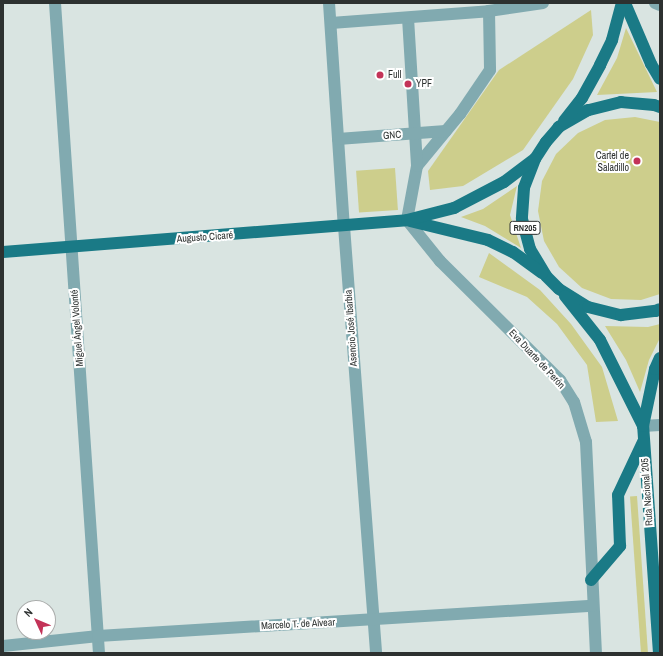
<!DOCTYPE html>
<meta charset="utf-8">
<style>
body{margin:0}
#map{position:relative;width:663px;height:656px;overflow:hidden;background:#d9e4e1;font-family:"Archivo Narrow",sans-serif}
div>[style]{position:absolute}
.green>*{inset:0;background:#cdce8c;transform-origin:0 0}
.minor>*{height:12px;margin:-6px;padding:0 6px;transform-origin:6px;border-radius:6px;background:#81aab0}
.major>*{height:12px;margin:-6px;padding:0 6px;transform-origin:6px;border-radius:6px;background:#1a7a86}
.dots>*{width:11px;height:11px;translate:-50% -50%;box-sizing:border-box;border:2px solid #fff;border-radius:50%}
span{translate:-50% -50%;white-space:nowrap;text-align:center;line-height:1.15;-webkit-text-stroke:4px #fff;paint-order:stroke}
.shield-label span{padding:1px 3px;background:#fff;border:1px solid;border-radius:3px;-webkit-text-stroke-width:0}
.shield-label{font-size:9px;color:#2d3130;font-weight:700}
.poi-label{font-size:10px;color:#2d3130}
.left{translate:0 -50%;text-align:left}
.right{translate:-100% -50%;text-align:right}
.street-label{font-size:10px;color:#2d3130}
.frame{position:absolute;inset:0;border:4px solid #2d3130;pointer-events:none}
.north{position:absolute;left:16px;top:600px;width:40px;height:40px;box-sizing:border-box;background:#fff;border:1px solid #abadac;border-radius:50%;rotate:314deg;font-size:11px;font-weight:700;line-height:16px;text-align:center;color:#2d3130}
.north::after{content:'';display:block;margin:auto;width:14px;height:18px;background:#c33358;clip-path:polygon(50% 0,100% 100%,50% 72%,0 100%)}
</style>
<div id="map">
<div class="green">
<div style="clip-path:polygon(591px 10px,593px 35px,573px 79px,523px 150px,463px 186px,430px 190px,428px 171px,499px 70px)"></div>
<div style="clip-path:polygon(626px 28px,657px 92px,597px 95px,617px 58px)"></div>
<div style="clip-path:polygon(635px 117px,660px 122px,660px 294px,641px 300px,611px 299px,582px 288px,559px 267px,544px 241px,538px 211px,542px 181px,556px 154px,578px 133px,605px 120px)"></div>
<div style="left:395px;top:168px;width:42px;height:39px;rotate:86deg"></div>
<div style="clip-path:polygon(517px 186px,510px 215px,521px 248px,485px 226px,461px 217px,483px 209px)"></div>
<div style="clip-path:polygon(489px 253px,540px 290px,571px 324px,602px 367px,618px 421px,596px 422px,587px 365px,557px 324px,527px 297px,479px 277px)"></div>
<div style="clip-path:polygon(660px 324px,660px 338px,649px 360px,640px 392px,626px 360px,605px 326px,648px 327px)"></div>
<div style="left:637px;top:496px;width:157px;height:7px;rotate:86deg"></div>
</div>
<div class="minor">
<div style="left:55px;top:3px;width:651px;rotate:86.13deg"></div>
<div style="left:329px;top:3px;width:224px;rotate:86.2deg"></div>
<div style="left:344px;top:226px;width:428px;rotate:85.7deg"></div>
<div style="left:543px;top:3px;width:55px;rotate:171.6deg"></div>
<div style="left:489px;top:11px;width:59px;rotate:89deg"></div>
<div style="left:490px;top:70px;width:53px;rotate:124.3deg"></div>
<div style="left:460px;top:114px;width:67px;rotate:129.6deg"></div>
<div style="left:417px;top:166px;width:55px;rotate:100.5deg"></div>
<div style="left:407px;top:220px;width:53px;rotate:51.2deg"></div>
<div style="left:440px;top:261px;width:169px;rotate:44.8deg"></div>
<div style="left:560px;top:380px;width:26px;rotate:58deg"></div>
<div style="left:574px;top:402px;width:42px;rotate:73.3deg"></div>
<div style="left:586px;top:442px;width:211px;rotate:87.3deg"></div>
<div style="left:655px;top:3px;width:5px;rotate:22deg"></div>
<div style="left:408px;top:18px;width:148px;rotate:86.5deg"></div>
<div style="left:331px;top:23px;width:158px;rotate:-4.3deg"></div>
<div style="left:338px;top:139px;width:108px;rotate:-4.2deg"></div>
<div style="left:643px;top:426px;width:17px;rotate:-3deg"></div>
<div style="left:3px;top:646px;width:96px;rotate:-6deg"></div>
<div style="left:98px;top:636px;width:495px;rotate:-3.5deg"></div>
</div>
<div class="major">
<div style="left:625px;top:3px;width:66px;rotate:66.9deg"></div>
<div style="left:651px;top:64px;width:17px;rotate:59deg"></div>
<div style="left:660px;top:107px;width:6px;rotate:-162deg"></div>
<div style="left:654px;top:105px;width:33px;rotate:-175deg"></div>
<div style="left:621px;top:102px;width:34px;rotate:166deg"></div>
<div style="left:588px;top:110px;width:34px;rotate:150deg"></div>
<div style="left:559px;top:127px;width:20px;rotate:131deg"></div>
<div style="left:546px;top:142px;width:20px;rotate:123deg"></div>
<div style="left:535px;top:159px;width:31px;rotate:111deg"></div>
<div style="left:524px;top:188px;width:31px;rotate:94deg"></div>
<div style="left:522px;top:219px;width:31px;rotate:75deg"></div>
<div style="left:530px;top:249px;width:31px;rotate:59deg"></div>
<div style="left:546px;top:276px;width:18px;rotate:45deg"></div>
<div style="left:559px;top:289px;width:34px;rotate:32deg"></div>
<div style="left:588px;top:307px;width:34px;rotate:14deg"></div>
<div style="left:621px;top:315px;width:35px;rotate:-7deg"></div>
<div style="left:656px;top:311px;width:4px;rotate:-27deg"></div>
<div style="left:564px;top:121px;width:29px;rotate:-52deg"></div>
<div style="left:582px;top:98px;width:38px;rotate:-61deg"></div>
<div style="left:600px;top:65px;width:28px;rotate:-64deg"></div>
<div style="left:612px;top:40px;width:38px;rotate:-75deg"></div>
<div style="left:410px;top:221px;width:80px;rotate:13.7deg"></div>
<div style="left:488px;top:240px;width:28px;rotate:26deg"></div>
<div style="left:513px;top:252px;width:36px;rotate:36deg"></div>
<div style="left:3px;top:252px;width:405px;rotate:-4.5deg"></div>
<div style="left:407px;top:220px;width:49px;rotate:-14.3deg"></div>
<div style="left:454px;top:208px;width:56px;rotate:-27.5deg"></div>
<div style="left:504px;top:182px;width:39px;rotate:-37deg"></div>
<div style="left:565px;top:296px;width:56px;rotate:51.5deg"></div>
<div style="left:600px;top:340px;width:96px;rotate:63.4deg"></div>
<div style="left:591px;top:580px;width:45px;rotate:-49.5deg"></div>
<div style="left:620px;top:546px;width:51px;rotate:-92.2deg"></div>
<div style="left:618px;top:495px;width:59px;rotate:-64.7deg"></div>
<div style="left:659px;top:653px;width:228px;rotate:-94deg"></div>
<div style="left:643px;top:426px;width:58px;rotate:-78.1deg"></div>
<div style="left:655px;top:369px;width:12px;rotate:-66deg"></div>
</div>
<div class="dots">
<div style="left:380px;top:75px;background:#c33358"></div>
<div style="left:408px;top:84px;background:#c33358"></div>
<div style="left:637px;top:161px;background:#c33358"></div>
</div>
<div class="shield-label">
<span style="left:525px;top:228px">RN205</span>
</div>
<div class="poi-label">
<span class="left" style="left:388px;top:75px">Full</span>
<span class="left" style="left:416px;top:84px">YPF</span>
<span class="right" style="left:629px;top:161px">Cartel de<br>Saladillo</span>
</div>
<div class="street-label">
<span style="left:392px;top:135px;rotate:-4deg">GNC</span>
<span style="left:205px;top:237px;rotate:-4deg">Augusto Cicaré</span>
<span style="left:77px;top:328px;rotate:-94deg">Miguel Ángel Volonté</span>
<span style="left:351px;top:328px;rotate:-94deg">Asencio José Ibarbia</span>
<span style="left:537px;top:359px;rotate:47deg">Eva Duarte de Perón</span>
<span style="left:647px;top:492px;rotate:-94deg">Ruta Nacional 205</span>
<span style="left:298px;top:624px;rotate:-3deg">Marcelo T. de Alvear</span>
</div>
<div class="frame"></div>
<div class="north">N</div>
</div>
